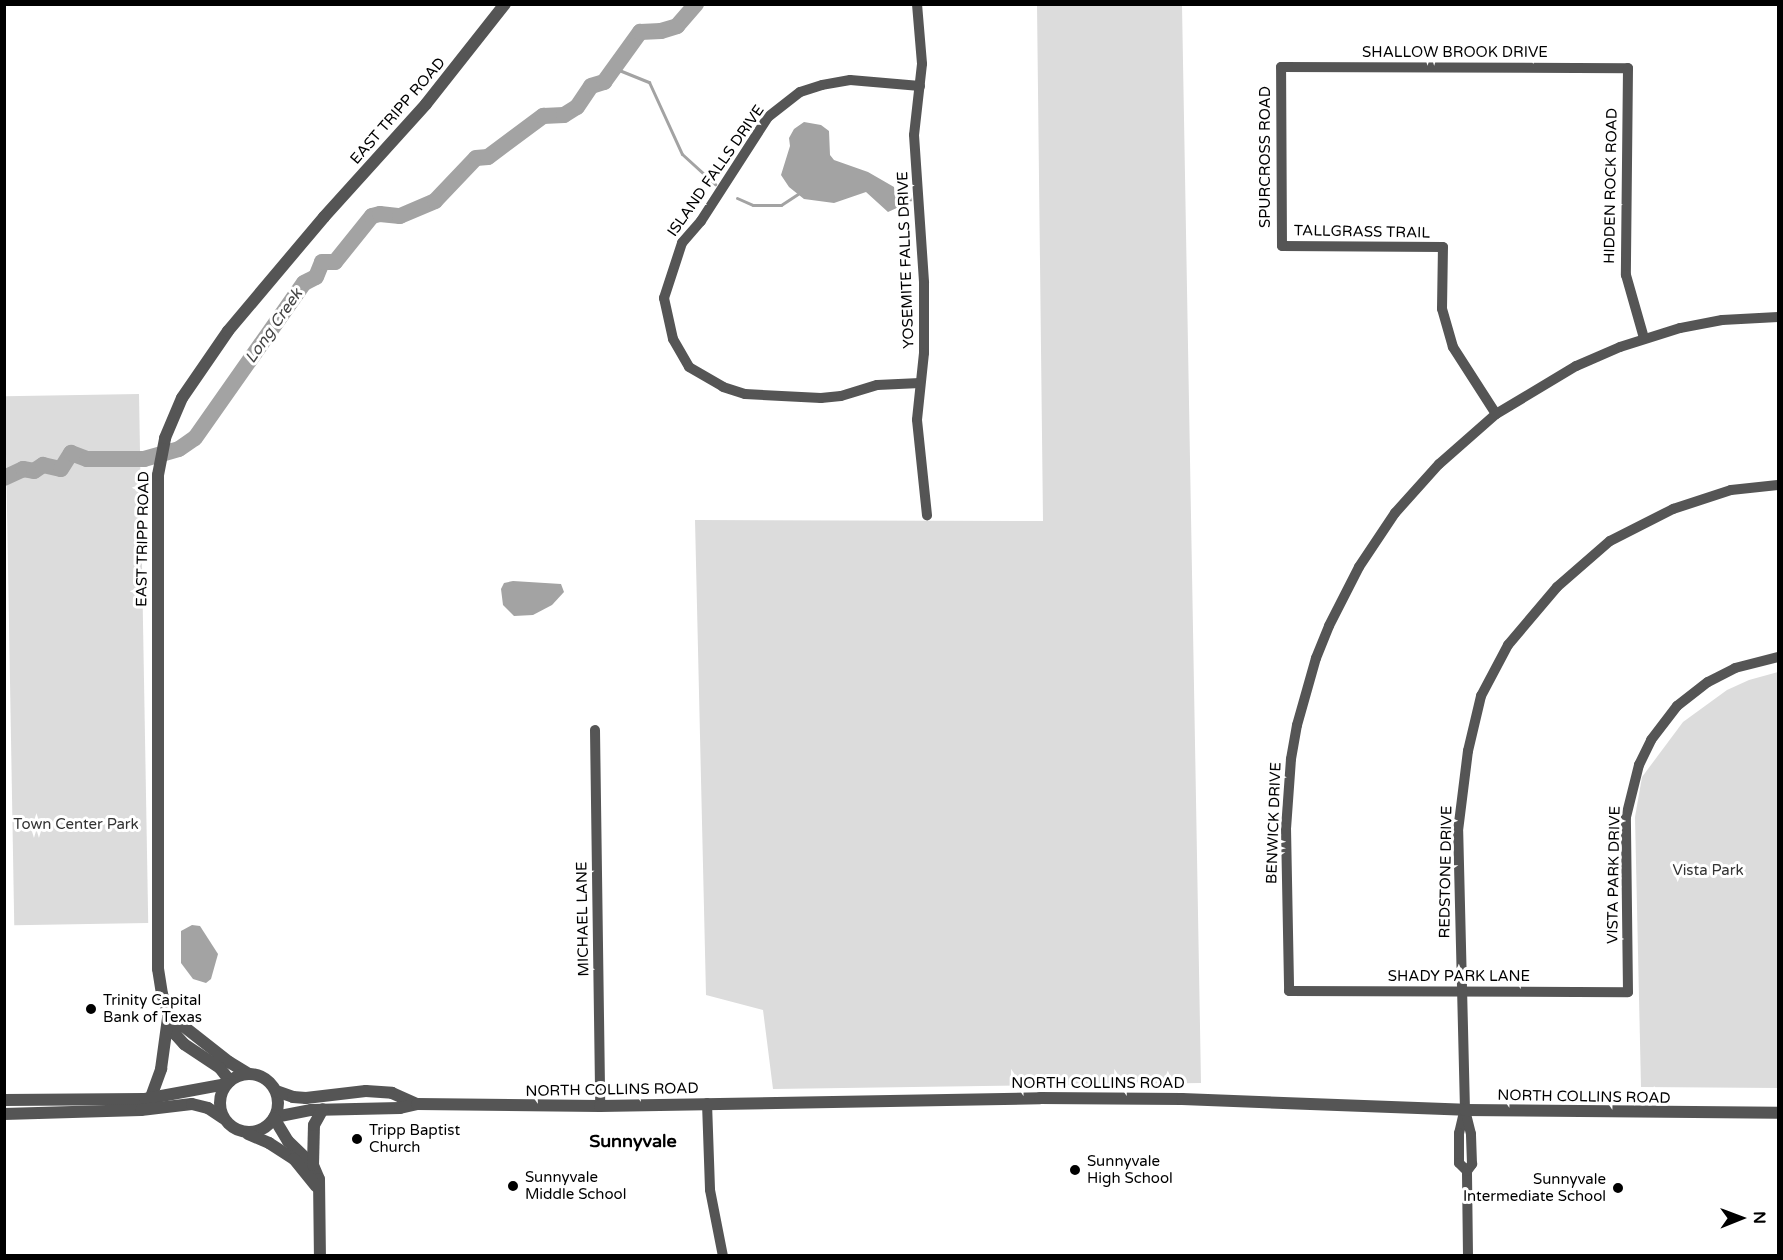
<!DOCTYPE html>
<style>
body{margin:0}
#map{position:relative;width:1783px;height:1260px;overflow:hidden;background:#fff;font-family:"Varela Round",sans-serif}
div>[style]{position:absolute}
.green>*{inset:0;background:#dcdcdc;transform-origin:0 0}
.water>*{inset:0;background:#a3a3a3}
.stream>*{height:3px;margin:-1.5px;padding:0 1.5px;transform-origin:1.5px;border-radius:1.5px;background:#a3a3a3}
.river>*{height:16px;margin:-8px;padding:0 8px;transform-origin:8px;border-radius:8px;background:#a3a3a3}
.minor>*{height:10px;margin:-5px;padding:0 5px;transform-origin:5px;border-radius:5px;background:#555}
.tertiary>*{height:12px;margin:-6px;padding:0 6px;transform-origin:6px;border-radius:6px;background:#555}
.tertiary>.ring{margin:-6px;padding:0;box-sizing:content-box;background:none;border:12px solid #555;border-radius:50%}
.dots>*{width:16px;height:16px;translate:-50% -50%;box-sizing:border-box;border:3px solid #fff;border-radius:50%}
span{translate:-50% -50%;white-space:nowrap;text-align:center;line-height:1.15;-webkit-text-stroke:6px #fff;paint-order:stroke}
.street-label{font-size:15px;color:#000}
.park-label{font-size:15px;color:#333}
.poi-label{font-size:15px;color:#000}
.left{translate:0 -50%;text-align:left}
.right{translate:-100% -50%;text-align:right}
.water-label{font-size:16px;color:#444;font-style:italic}
.quarter-label{font-size:18px;color:#000;font-weight:700}
.frame{position:absolute;inset:0;border:6px solid #000;pointer-events:none}
.north{position:absolute;left:1711px;top:1188px;width:60px;height:60px;-webkit-text-stroke:4px #fff;paint-order:stroke;rotate:89deg;font-size:16px;font-weight:700;line-height:24px;text-align:center;color:#000}
.north::after{content:'';display:block;margin:auto;width:21px;height:27px;background:#000;clip-path:polygon(50% 0,100% 100%,50% 72%,0 100%)}
</style>
<div id="map">
<div class="green">
<div style="clip-path:polygon(1037px 5px,1182px 5px,1201px 1083px,773px 1089px,763px 1010px,706px 995px,695px 520px,1043px 521px)"></div>
<div style="left:139px;top:394px;width:529px;height:134px;rotate:89deg"></div>
<div style="clip-path:polygon(1778px 672px,1778px 1088px,1641px 1087px,1635px 817px,1642px 777px,1683px 722px,1727px 690px,1749px 680px)"></div>
</div>
<div class="water">
<div style="clip-path:polygon(804px 122px,821px 125px,829px 131px,830px 155px,834px 160px,868px 172px,894px 187px,895px 197px,904px 194px,911px 197px,912px 201px,888px 212px,866px 192px,834px 203px,804px 199px,789px 187px,781px 175px,790px 146px,789px 138px,794px 129px)"></div>
<div style="clip-path:polygon(513px 581px,561px 584px,564px 592px,552px 605px,533px 615px,514px 616px,503px 605px,501px 589px,504px 583px)"></div>
<div style="clip-path:polygon(192px 925px,200px 926px,218px 954px,211px 979px,206px 983px,193px 979px,181px 963px,181px 931px)"></div>
</div>
<div class="stream">
<div style="left:614px;top:68px;width:38px;rotate:22deg"></div>
<div style="left:649px;top:82px;width:79px;rotate:65.4deg"></div>
<div style="left:682px;top:154px;width:45px;rotate:42.3deg"></div>
<div style="left:737px;top:198px;width:17px;rotate:24deg"></div>
<div style="left:753px;top:205px;width:28px"></div>
<div style="left:781px;top:205px;width:20px;rotate:-33deg"></div>
</div>
<div class="river">
<div style="left:4px;top:478px;width:21px;rotate:-25deg"></div>
<div style="left:23px;top:469px;width:11px;rotate:10deg"></div>
<div style="left:34px;top:471px;width:11px;rotate:-34deg"></div>
<div style="left:43px;top:465px;width:18px;rotate:13deg"></div>
<div style="left:61px;top:469px;width:19px;rotate:-58deg"></div>
<div style="left:71px;top:453px;width:17px;rotate:21deg"></div>
<div style="left:87px;top:459px;width:57px"></div>
<div style="left:144px;top:459px;width:36px;rotate:-16deg"></div>
<div style="left:179px;top:449px;width:19px;rotate:-35deg"></div>
<div style="left:195px;top:438px;width:189px;rotate:-54.9deg"></div>
<div style="left:304px;top:283px;width:13px;rotate:-27deg"></div>
<div style="left:316px;top:277px;width:16px;rotate:-68deg"></div>
<div style="left:322px;top:262px;width:13px"></div>
<div style="left:335px;top:262px;width:59px;rotate:-51.2deg"></div>
<div style="left:372px;top:216px;width:8px;rotate:-14deg"></div>
<div style="left:380px;top:214px;width:20px;rotate:6deg"></div>
<div style="left:400px;top:216px;width:38px;rotate:-23deg"></div>
<div style="left:435px;top:201px;width:59px;rotate:-46.4deg"></div>
<div style="left:476px;top:158px;width:12px;rotate:-5deg"></div>
<div style="left:488px;top:157px;width:69px;rotate:-36.7deg"></div>
<div style="left:543px;top:116px;width:21px;rotate:-3deg"></div>
<div style="left:564px;top:115px;width:15px;rotate:-32deg"></div>
<div style="left:577px;top:107px;width:25px;rotate:-56deg"></div>
<div style="left:591px;top:86px;width:14px;rotate:-17deg"></div>
<div style="left:604px;top:82px;width:62px;rotate:-54.2deg"></div>
<div style="left:640px;top:32px;width:21px;rotate:-3deg"></div>
<div style="left:661px;top:31px;width:17px;rotate:-17deg"></div>
<div style="left:677px;top:26px;width:29px;rotate:-49deg"></div>
</div>
<div class="minor">
<div style="left:917px;top:4px;width:60px;rotate:85.2deg"></div>
<div style="left:922px;top:64px;width:71px;rotate:96.4deg"></div>
<div style="left:914px;top:135px;width:148px;rotate:86.1deg"></div>
<div style="left:924px;top:283px;width:70px;rotate:90deg"></div>
<div style="left:924px;top:353px;width:67px;rotate:96deg"></div>
<div style="left:917px;top:420px;width:96px;rotate:84deg"></div>
<div style="left:920px;top:86px;width:70px;rotate:-175.1deg"></div>
<div style="left:850px;top:80px;width:28px;rotate:170deg"></div>
<div style="left:822px;top:85px;width:23px;rotate:162deg"></div>
<div style="left:800px;top:92px;width:41px;rotate:142deg"></div>
<div style="left:768px;top:117px;width:124px;rotate:122.8deg"></div>
<div style="left:701px;top:221px;width:29px;rotate:131deg"></div>
<div style="left:682px;top:243px;width:58px;rotate:108.1deg"></div>
<div style="left:664px;top:298px;width:42px;rotate:77.6deg"></div>
<div style="left:673px;top:339px;width:32px;rotate:60deg"></div>
<div style="left:689px;top:367px;width:39px;rotate:30deg"></div>
<div style="left:723px;top:387px;width:23px;rotate:18deg"></div>
<div style="left:745px;top:394px;width:76px;rotate:3deg"></div>
<div style="left:821px;top:398px;width:20px;rotate:-6deg"></div>
<div style="left:841px;top:396px;width:38px;rotate:-17deg"></div>
<div style="left:877px;top:385px;width:43px;rotate:-2.7deg"></div>
<div style="left:1778px;top:317px;width:56px;rotate:176.9deg"></div>
<div style="left:1722px;top:320px;width:43px;rotate:169.2deg"></div>
<div style="left:1680px;top:328px;width:63px;rotate:162.4deg"></div>
<div style="left:1620px;top:347px;width:48px;rotate:156.6deg"></div>
<div style="left:1576px;top:366px;width:93px;rotate:149deg"></div>
<div style="left:1496px;top:414px;width:76px;rotate:138.7deg"></div>
<div style="left:1439px;top:464px;width:66px;rotate:131.9deg"></div>
<div style="left:1395px;top:513px;width:65px;rotate:123.7deg"></div>
<div style="left:1359px;top:567px;width:66px;rotate:117deg"></div>
<div style="left:1329px;top:626px;width:35px;rotate:112deg"></div>
<div style="left:1316px;top:658px;width:70px;rotate:105.8deg"></div>
<div style="left:1297px;top:725px;width:35px;rotate:100deg"></div>
<div style="left:1291px;top:759px;width:69px;rotate:94.1deg"></div>
<div style="left:1286px;top:828px;width:163px;rotate:88.9deg"></div>
<div style="left:1289px;top:991px;width:339px;rotate:0.2deg"></div>
<div style="left:1628px;top:992px;width:175px;rotate:-90.7deg"></div>
<div style="left:1626px;top:817px;width:54px;rotate:-76deg"></div>
<div style="left:1639px;top:765px;width:28px;rotate:-64deg"></div>
<div style="left:1651px;top:740px;width:43px;rotate:-52.6deg"></div>
<div style="left:1677px;top:706px;width:39px;rotate:-38deg"></div>
<div style="left:1708px;top:682px;width:30px;rotate:-27deg"></div>
<div style="left:1735px;top:668px;width:44px;rotate:-14.3deg"></div>
<div style="left:1496px;top:414px;width:80px;rotate:-122.7deg"></div>
<div style="left:1453px;top:347px;width:40px;rotate:-106deg"></div>
<div style="left:1442px;top:309px;width:62px;rotate:-89.1deg"></div>
<div style="left:1443px;top:247px;width:161px;rotate:-179.6deg"></div>
<div style="left:1282px;top:246px;width:179px;rotate:-90.3deg"></div>
<div style="left:1281px;top:67px;width:347px;rotate:0.2deg"></div>
<div style="left:1628px;top:68px;width:207px;rotate:90.6deg"></div>
<div style="left:1626px;top:275px;width:66px;rotate:74.1deg"></div>
<div style="left:595px;top:730px;width:376px;rotate:89.2deg"></div>
<div style="left:707px;top:1103px;width:87px;rotate:88deg"></div>
<div style="left:710px;top:1190px;width:67px;rotate:78.9deg"></div>
<div style="left:1464px;top:1112px;width:22px;rotate:103deg"></div>
<div style="left:1459px;top:1133px;width:30px;rotate:90deg"></div>
<div style="left:1459px;top:1163px;width:11px;rotate:45deg"></div>
<div style="left:1468px;top:1256px;width:85px;rotate:-90.7deg"></div>
<div style="left:1467px;top:1171px;width:9px;rotate:-54deg"></div>
<div style="left:1472px;top:1164px;width:30px;rotate:-92deg"></div>
<div style="left:1471px;top:1134px;width:25px;rotate:-104deg"></div>
<div style="left:1465px;top:1110px;width:279px;rotate:-91.4deg"></div>
<div style="left:1458px;top:831px;width:81px;rotate:-82.9deg"></div>
<div style="left:1468px;top:751px;width:57px;rotate:-76.7deg"></div>
<div style="left:1481px;top:696px;width:58px;rotate:-62.1deg"></div>
<div style="left:1508px;top:645px;width:76px;rotate:-49.8deg"></div>
<div style="left:1557px;top:587px;width:70px;rotate:-41deg"></div>
<div style="left:1610px;top:541px;width:71px;rotate:-26.9deg"></div>
<div style="left:1673px;top:509px;width:61px;rotate:-18.1deg"></div>
<div style="left:1731px;top:490px;width:47px;rotate:-6.1deg"></div>
</div>
<div class="tertiary">
<div style="left:168px;top:1014px;width:78px;rotate:38.2deg"></div>
<div style="left:229px;top:1062px;width:23px;rotate:31deg"></div>
<div class="ring" style="left:220px;top:1074px;width:46px;height:46px"></div>
<div style="left:230px;top:1081px;width:16px;rotate:-128deg"></div>
<div style="left:220px;top:1068px;width:43px;rotate:-146.3deg"></div>
<div style="left:184px;top:1044px;width:12px;rotate:-132deg"></div>
<div style="left:176px;top:1035px;width:43px;rotate:-108.9deg"></div>
<div style="left:162px;top:994px;width:25px;rotate:-99deg"></div>
<div style="left:158px;top:969px;width:494px;rotate:-90deg"></div>
<div style="left:158px;top:475px;width:38px;rotate:-79deg"></div>
<div style="left:165px;top:438px;width:43px;rotate:-67deg"></div>
<div style="left:182px;top:398px;width:81px;rotate:-55.5deg"></div>
<div style="left:228px;top:331px;width:149px;rotate:-49.9deg"></div>
<div style="left:324px;top:217px;width:152px;rotate:-47.9deg"></div>
<div style="left:426px;top:104px;width:127px;rotate:-51.7deg"></div>
<div style="left:276px;top:1091px;width:18px;rotate:19deg"></div>
<div style="left:293px;top:1097px;width:13px;rotate:4deg"></div>
<div style="left:306px;top:1098px;width:60px;rotate:-6.7deg"></div>
<div style="left:366px;top:1091px;width:26px;rotate:4deg"></div>
<div style="left:392px;top:1093px;width:27px;rotate:24deg"></div>
<div style="left:151px;top:1097px;width:30px;rotate:-70deg"></div>
<div style="left:161px;top:1069px;width:51px;rotate:-82.2deg"></div>
<div style="left:4px;top:1100px;width:141px;rotate:-0.4deg"></div>
<div style="left:145px;top:1099px;width:82px;rotate:-10.5deg"></div>
<div style="left:4px;top:1114px;width:137px;rotate:-1.7deg"></div>
<div style="left:141px;top:1110px;width:51px;rotate:-6.7deg"></div>
<div style="left:192px;top:1104px;width:16px;rotate:14deg"></div>
<div style="left:208px;top:1108px;width:18px;rotate:34deg"></div>
<div style="left:275px;top:1117px;width:37px;rotate:-11deg"></div>
<div style="left:311px;top:1110px;width:89px;rotate:-1.3deg"></div>
<div style="left:400px;top:1108px;width:17px;rotate:-13deg"></div>
<div style="left:417px;top:1104px;width:183px;rotate:0.6deg"></div>
<div style="left:600px;top:1106px;width:440px;rotate:-1deg"></div>
<div style="left:1040px;top:1098px;width:142px;rotate:0.4deg"></div>
<div style="left:1182px;top:1099px;width:283px;rotate:2.2deg"></div>
<div style="left:1465px;top:1110px;width:313px;rotate:0.5deg"></div>
<div style="left:274px;top:1118px;width:27px;rotate:59deg"></div>
<div style="left:288px;top:1141px;width:35px;rotate:44deg"></div>
<div style="left:313px;top:1165px;width:15px;rotate:67deg"></div>
<div style="left:319px;top:1179px;width:77px;rotate:89.3deg"></div>
<div style="left:248px;top:1134px;width:23px;rotate:23deg"></div>
<div style="left:269px;top:1143px;width:30px;rotate:33deg"></div>
<div style="left:294px;top:1159px;width:35px;rotate:51deg"></div>
<div style="left:313px;top:1165px;width:40px;rotate:-88.6deg"></div>
<div style="left:314px;top:1125px;width:18px;rotate:-61deg"></div>
</div>
<div class="dots">
<div style="left:91px;top:1009px;background:#000"></div>
<div style="left:357px;top:1139px;background:#000"></div>
<div style="left:1075px;top:1170px;background:#000"></div>
<div style="left:513px;top:1186px;background:#000"></div>
<div style="left:1618px;top:1188px;background:#000"></div>
</div>
<div class="street-label">
<span style="left:1455px;top:53px">SHALLOW BROOK DRIVE</span>
<span style="left:398px;top:111px;rotate:-49deg">EAST TRIPP ROAD</span>
<span style="left:1266px;top:157px;rotate:-90deg">SPURCROSS ROAD</span>
<span style="left:716px;top:171px;rotate:-55deg">ISLAND FALLS DRIVE</span>
<span style="left:1611px;top:186px;rotate:-89deg">HIDDEN ROCK ROAD</span>
<span style="left:1362px;top:232px;rotate:1deg">TALLGRASS TRAIL</span>
<span style="left:906px;top:260px;rotate:-92deg">YOSEMITE FALLS DRIVE</span>
<span style="left:143px;top:539px;rotate:-89deg">EAST TRIPP ROAD</span>
<span style="left:1274px;top:823px;rotate:-88deg">BENWICK DRIVE</span>
<span style="left:1446px;top:872px;rotate:-89deg">REDSTONE DRIVE</span>
<span style="left:1614px;top:875px;rotate:-89deg">VISTA PARK DRIVE</span>
<span style="left:583px;top:919px;rotate:-91deg">MICHAEL LANE</span>
<span style="left:1459px;top:977px">SHADY PARK LANE</span>
<span style="left:1098px;top:1084px">NORTH COLLINS ROAD</span>
<span style="left:612px;top:1090px;rotate:-1deg">NORTH COLLINS ROAD</span>
<span style="left:1584px;top:1097px;rotate:1deg">NORTH COLLINS ROAD</span>
</div>
<div class="park-label">
<span style="left:76px;top:825px">Town Center Park</span>
<span style="left:1708px;top:871px">Vista Park</span>
</div>
<div class="poi-label">
<span class="left" style="left:103px;top:1009px">Trinity Capital<br>Bank of Texas</span>
<span class="left" style="left:369px;top:1139px">Tripp Baptist<br>Church</span>
<span class="left" style="left:1087px;top:1170px">Sunnyvale<br>High School</span>
<span class="left" style="left:525px;top:1186px">Sunnyvale<br>Middle School</span>
<span class="right" style="left:1606px;top:1188px">Sunnyvale<br>Intermediate School</span>
</div>
<div class="water-label">
<span style="left:274px;top:326px;rotate:-55deg">Long Creek</span>
</div>
<div class="quarter-label">
<span style="left:633px;top:1141px">Sunnyvale</span>
</div>
<div class="frame"></div>
<div class="north">N</div>
</div>
